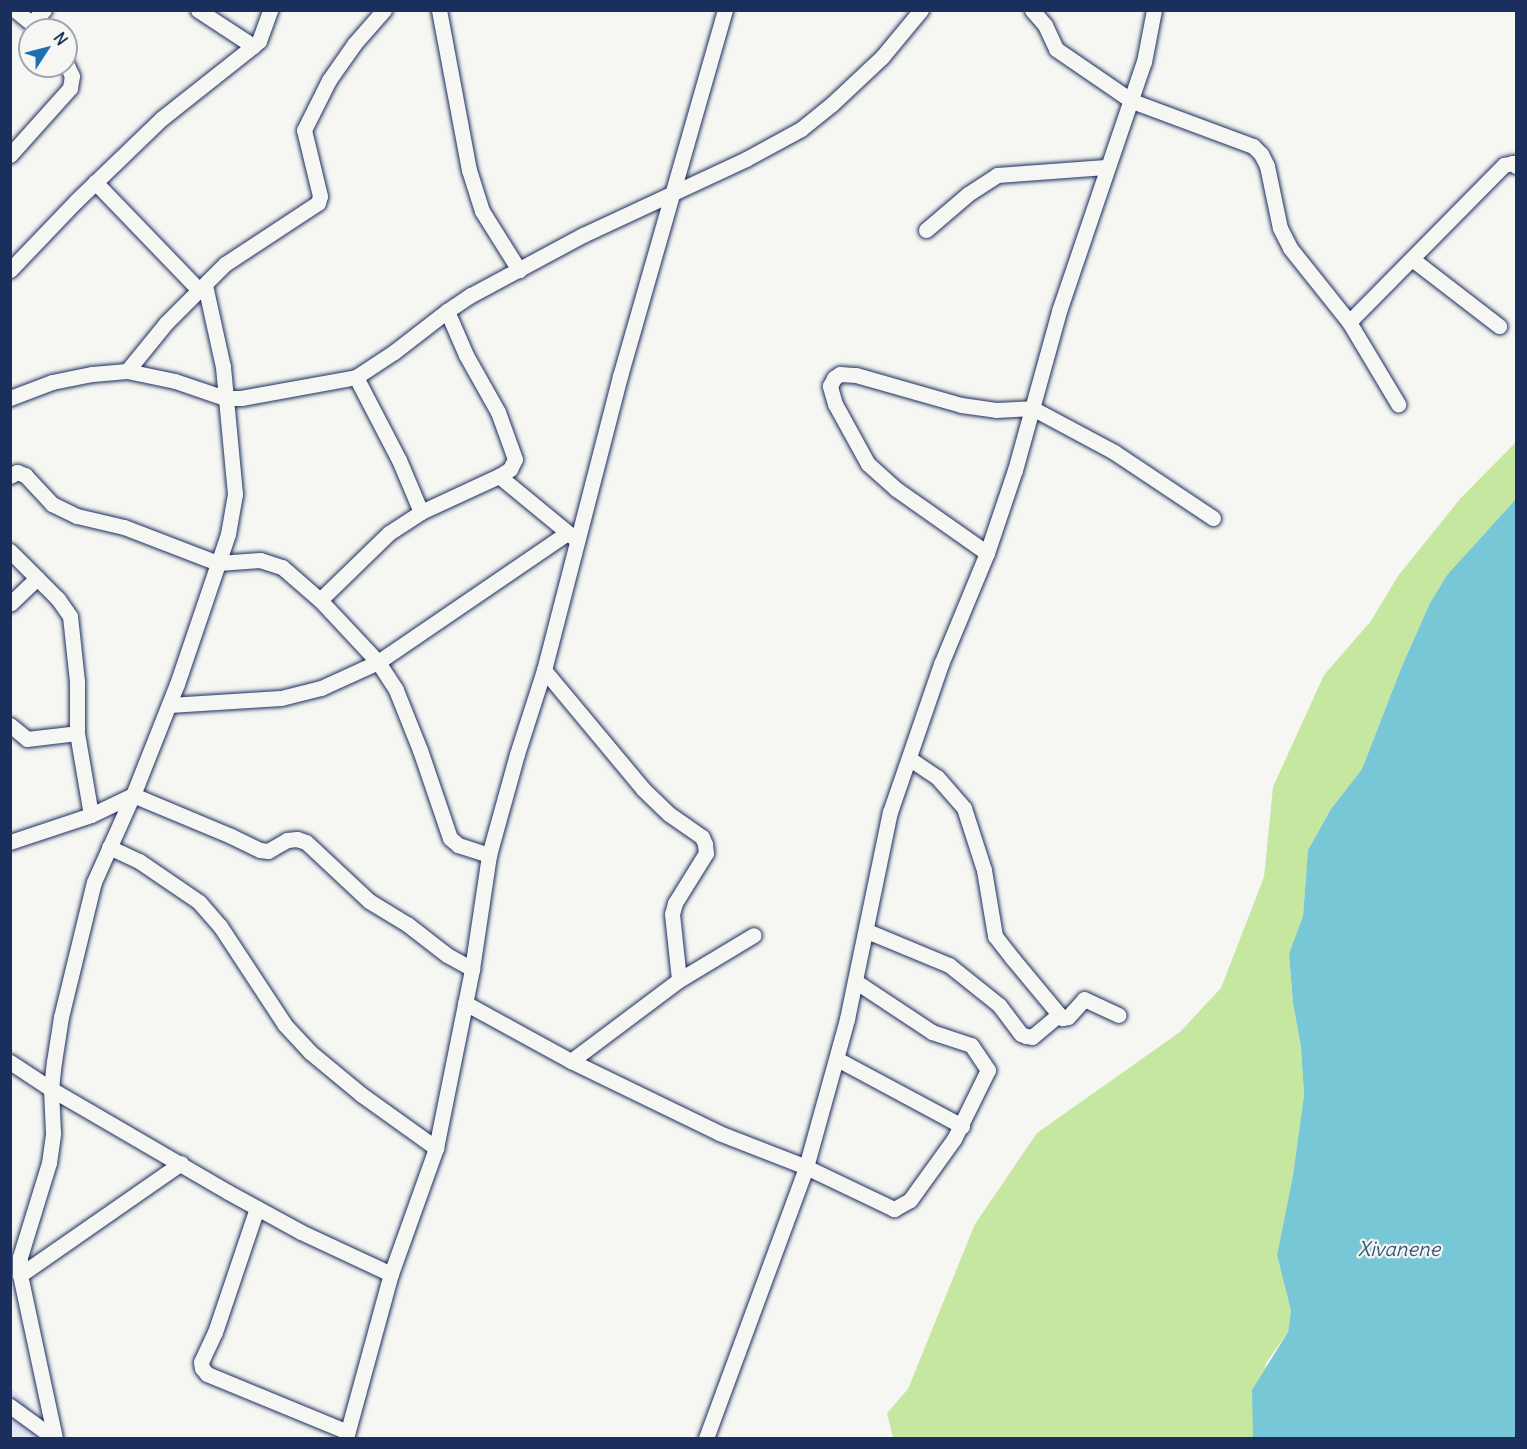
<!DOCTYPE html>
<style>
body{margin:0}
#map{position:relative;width:1527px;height:1449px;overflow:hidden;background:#f6f6f2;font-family:Delius,sans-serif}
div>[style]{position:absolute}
.built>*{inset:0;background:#e4e8f4}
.green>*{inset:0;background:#c5e79f}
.water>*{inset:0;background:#78c7d6}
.roads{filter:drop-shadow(0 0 2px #1b2f5e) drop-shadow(0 0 2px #1b2f5e)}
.minor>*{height:15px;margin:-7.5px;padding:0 7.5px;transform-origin:7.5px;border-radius:7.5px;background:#f6f6f2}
span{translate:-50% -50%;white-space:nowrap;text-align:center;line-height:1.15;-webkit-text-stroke:4.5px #f6f6f2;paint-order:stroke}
.water-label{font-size:20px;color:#32557c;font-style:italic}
.frame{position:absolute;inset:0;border:12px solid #1b2f5e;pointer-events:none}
.north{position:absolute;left:18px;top:18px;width:60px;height:60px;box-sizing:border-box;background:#f6f6f2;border:2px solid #9ea6b7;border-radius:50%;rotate:54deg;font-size:16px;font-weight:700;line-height:24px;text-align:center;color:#1b2f5e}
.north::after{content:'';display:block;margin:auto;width:21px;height:27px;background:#1f6fb2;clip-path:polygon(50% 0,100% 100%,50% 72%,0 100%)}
</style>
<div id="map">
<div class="built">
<div style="clip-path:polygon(10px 1387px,27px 1402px,35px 1430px,44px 1438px,11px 1438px)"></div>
</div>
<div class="green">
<div style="clip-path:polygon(1516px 442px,1516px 499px,1447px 575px,1430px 603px,1402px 666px,1362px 769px,1331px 809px,1308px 850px,1303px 916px,1289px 955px,1293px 1003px,1301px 1047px,1304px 1095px,1293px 1175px,1277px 1255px,1291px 1311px,1288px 1332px,1266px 1363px,1253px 1438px,893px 1438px,887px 1413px,908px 1389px,975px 1224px,1037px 1133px,1180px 1032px,1221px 988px,1264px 877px,1273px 787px,1324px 675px,1371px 621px,1398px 576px,1460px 499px)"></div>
</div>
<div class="water">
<div style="clip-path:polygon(1516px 499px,1516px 1438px,1253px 1438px,1252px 1390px,1288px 1332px,1291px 1311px,1277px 1255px,1293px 1175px,1304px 1095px,1301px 1047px,1293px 1003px,1289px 954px,1303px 916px,1308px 850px,1331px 809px,1362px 769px,1402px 666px,1430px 603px,1447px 575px)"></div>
</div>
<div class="roads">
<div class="minor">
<div style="left:15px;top:10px;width:21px;rotate:39deg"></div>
<div style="left:31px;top:23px;width:18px;rotate:-45deg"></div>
<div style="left:198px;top:10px;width:66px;rotate:33.2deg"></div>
<div style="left:439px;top:10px;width:163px;rotate:79.4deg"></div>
<div style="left:469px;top:170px;width:43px;rotate:72.4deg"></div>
<div style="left:482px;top:211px;width:70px;rotate:57.9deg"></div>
<div style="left:1032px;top:10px;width:20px;rotate:49deg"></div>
<div style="left:1045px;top:25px;width:26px;rotate:65deg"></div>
<div style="left:1056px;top:49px;width:92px;rotate:34.4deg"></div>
<div style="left:1132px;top:101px;width:129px;rotate:20.4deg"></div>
<div style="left:1253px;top:146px;width:11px;rotate:45deg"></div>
<div style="left:1261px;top:154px;width:13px;rotate:63deg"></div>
<div style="left:1267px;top:166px;width:63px;rotate:78.2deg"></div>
<div style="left:1280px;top:228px;width:22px;rotate:63deg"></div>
<div style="left:1290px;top:248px;width:95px;rotate:51.4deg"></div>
<div style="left:1349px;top:322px;width:96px;rotate:59.1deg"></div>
<div style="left:10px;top:155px;width:90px;rotate:-48.2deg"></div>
<div style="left:70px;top:88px;width:12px;rotate:-81deg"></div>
<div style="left:72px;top:76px;width:14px;rotate:-115deg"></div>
<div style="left:95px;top:182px;width:151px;rotate:46.1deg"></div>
<div style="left:926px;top:230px;width:55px;rotate:-40.6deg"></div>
<div style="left:968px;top:194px;width:35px;rotate:-33deg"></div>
<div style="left:997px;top:175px;width:109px;rotate:-4.2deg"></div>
<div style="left:1412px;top:259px;width:110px;rotate:37.6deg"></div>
<div style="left:10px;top:270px;width:95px;rotate:-46.3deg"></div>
<div style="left:76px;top:201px;width:118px;rotate:-44deg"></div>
<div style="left:161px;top:119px;width:117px;rotate:-38.4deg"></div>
<div style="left:253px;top:46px;width:8px;rotate:-40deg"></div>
<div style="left:259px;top:41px;width:33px;rotate:-70deg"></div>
<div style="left:1349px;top:322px;width:221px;rotate:-45.4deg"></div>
<div style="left:1504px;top:165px;width:9px;rotate:-13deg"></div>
<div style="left:1513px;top:163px;width:4px;rotate:45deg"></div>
<div style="left:127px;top:371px;width:62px;rotate:-50.9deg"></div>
<div style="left:166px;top:323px;width:83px;rotate:-45deg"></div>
<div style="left:225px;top:264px;width:111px;rotate:-33.3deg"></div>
<div style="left:318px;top:203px;width:7px;rotate:-74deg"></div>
<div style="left:320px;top:196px;width:68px;rotate:-103.6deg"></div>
<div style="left:304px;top:130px;width:56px;rotate:-63.4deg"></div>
<div style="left:329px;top:80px;width:45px;rotate:-54.9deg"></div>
<div style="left:355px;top:43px;width:44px;rotate:-48.7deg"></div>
<div style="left:10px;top:398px;width:45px;rotate:-20.9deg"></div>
<div style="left:52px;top:382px;width:41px;rotate:-11.3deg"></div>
<div style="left:92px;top:374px;width:35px;rotate:-5deg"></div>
<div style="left:127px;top:371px;width:49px;rotate:11.8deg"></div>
<div style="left:175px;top:381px;width:53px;rotate:18.8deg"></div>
<div style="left:225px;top:398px;width:16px"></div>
<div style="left:241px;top:398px;width:117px;rotate:-10.3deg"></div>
<div style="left:356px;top:377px;width:45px;rotate:-33.3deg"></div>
<div style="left:394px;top:352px;width:67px;rotate:-37.7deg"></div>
<div style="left:447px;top:311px;width:29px;rotate:-34deg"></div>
<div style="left:471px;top:295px;width:127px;rotate:-28.2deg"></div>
<div style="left:583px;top:235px;width:180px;rotate:-25deg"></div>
<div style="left:746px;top:159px;width:63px;rotate:-28.6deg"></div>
<div style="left:801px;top:129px;width:40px;rotate:-39deg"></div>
<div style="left:832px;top:104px;width:69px;rotate:-43.2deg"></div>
<div style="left:882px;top:57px;width:61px;rotate:-50.3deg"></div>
<div style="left:10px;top:476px;width:8px;rotate:-30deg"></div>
<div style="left:17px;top:472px;width:9px;rotate:21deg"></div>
<div style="left:25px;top:475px;width:40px;rotate:47deg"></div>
<div style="left:52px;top:504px;width:28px;rotate:26deg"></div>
<div style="left:77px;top:516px;width:48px;rotate:13.2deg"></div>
<div style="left:124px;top:527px;width:101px;rotate:21deg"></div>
<div style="left:218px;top:563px;width:42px;rotate:-4.1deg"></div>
<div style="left:260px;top:560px;width:23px;rotate:18deg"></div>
<div style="left:282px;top:567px;width:50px;rotate:41deg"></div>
<div style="left:320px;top:600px;width:85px;rotate:46.9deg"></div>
<div style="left:378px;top:662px;width:33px;rotate:57deg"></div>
<div style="left:396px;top:690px;width:65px;rotate:68.2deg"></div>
<div style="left:420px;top:750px;width:93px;rotate:71.2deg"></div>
<div style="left:450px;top:838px;width:11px;rotate:41deg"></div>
<div style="left:458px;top:845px;width:33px;rotate:18deg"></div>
<div style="left:499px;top:476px;width:96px;rotate:39.5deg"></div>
<div style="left:421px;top:512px;width:86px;rotate:-24.8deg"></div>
<div style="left:499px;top:476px;width:13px;rotate:-32deg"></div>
<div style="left:510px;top:469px;width:11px;rotate:-63deg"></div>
<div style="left:515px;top:459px;width:50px;rotate:-109.9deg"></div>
<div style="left:498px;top:412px;width:65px;rotate:-119.3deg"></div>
<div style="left:466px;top:355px;width:48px;rotate:-113.4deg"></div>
<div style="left:10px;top:551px;width:38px;rotate:45deg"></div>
<div style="left:37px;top:578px;width:37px;rotate:136deg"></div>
<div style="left:987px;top:553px;width:111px;rotate:-144.9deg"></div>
<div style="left:896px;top:489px;width:38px;rotate:-138deg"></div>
<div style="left:868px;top:464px;width:68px;rotate:-118.8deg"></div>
<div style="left:835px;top:404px;width:19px;rotate:-106deg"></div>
<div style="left:830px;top:386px;width:9px;rotate:-63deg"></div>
<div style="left:834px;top:378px;width:7px;rotate:-34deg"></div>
<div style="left:840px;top:374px;width:16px;rotate:4deg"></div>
<div style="left:856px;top:375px;width:109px;rotate:15.9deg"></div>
<div style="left:961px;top:405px;width:35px;rotate:8deg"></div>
<div style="left:996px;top:410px;width:36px;rotate:-3deg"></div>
<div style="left:1032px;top:408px;width:93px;rotate:28.2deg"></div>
<div style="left:1114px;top:452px;width:119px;rotate:33.7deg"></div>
<div style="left:37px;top:578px;width:30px;rotate:45deg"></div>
<div style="left:58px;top:599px;width:21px;rotate:55deg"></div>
<div style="left:70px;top:616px;width:65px;rotate:83.9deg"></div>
<div style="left:77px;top:681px;width:52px;rotate:90deg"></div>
<div style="left:77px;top:733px;width:83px;rotate:80.3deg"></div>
<div style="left:320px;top:600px;width:96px;rotate:-44.2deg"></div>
<div style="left:389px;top:533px;width:38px;rotate:-33deg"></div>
<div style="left:421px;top:512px;width:56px;rotate:-112.9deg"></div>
<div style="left:399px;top:460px;width:93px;rotate:-117.4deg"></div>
<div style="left:544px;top:670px;width:155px;rotate:50.2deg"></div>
<div style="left:643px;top:789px;width:36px;rotate:44deg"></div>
<div style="left:669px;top:814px;width:40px;rotate:34.9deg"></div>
<div style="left:702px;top:837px;width:8px;rotate:67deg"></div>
<div style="left:705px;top:844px;width:9px;rotate:84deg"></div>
<div style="left:706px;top:853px;width:59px;rotate:121.8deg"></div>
<div style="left:675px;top:903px;width:11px;rotate:105deg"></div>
<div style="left:672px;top:914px;width:66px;rotate:83.9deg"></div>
<div style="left:169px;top:705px;width:112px;rotate:-3.6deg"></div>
<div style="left:281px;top:698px;width:41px;rotate:-14deg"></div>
<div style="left:321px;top:688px;width:63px;rotate:-24.5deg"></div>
<div style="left:378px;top:662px;width:229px;rotate:-34.3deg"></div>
<div style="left:10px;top:725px;width:22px;rotate:39deg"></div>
<div style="left:27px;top:739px;width:50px;rotate:-6.8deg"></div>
<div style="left:910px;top:759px;width:32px;rotate:34deg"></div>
<div style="left:937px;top:777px;width:41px;rotate:48.9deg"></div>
<div style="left:964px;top:808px;width:65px;rotate:72.1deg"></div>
<div style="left:984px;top:870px;width:67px;rotate:80.5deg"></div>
<div style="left:995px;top:936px;width:29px;rotate:52deg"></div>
<div style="left:1013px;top:959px;width:77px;rotate:50.3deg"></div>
<div style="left:1062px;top:1018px;width:6px;rotate:-9deg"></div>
<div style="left:1068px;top:1017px;width:24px;rotate:-48deg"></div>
<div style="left:1084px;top:999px;width:38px;rotate:25deg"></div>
<div style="left:10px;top:842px;width:85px;rotate:-18.4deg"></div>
<div style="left:91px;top:815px;width:47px;rotate:-25.5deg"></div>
<div style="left:133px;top:795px;width:119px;rotate:-68.4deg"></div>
<div style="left:177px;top:684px;width:158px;rotate:-71.2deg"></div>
<div style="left:228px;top:534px;width:41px;rotate:-80.1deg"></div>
<div style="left:235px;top:494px;width:128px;rotate:-95.4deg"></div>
<div style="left:223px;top:367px;width:84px;rotate:-102.4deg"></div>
<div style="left:109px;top:847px;width:33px;rotate:25deg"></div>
<div style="left:139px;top:861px;width:73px;rotate:34.3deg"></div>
<div style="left:199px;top:902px;width:32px;rotate:49deg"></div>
<div style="left:220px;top:926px;width:118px;rotate:56.7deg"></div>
<div style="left:285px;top:1025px;width:37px;rotate:47deg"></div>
<div style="left:310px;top:1052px;width:67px;rotate:39.6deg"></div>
<div style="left:362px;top:1095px;width:91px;rotate:35.6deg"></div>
<div style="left:867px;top:931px;width:89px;rotate:22.5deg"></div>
<div style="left:949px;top:965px;width:64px;rotate:38.7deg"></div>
<div style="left:999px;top:1005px;width:36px;rotate:53deg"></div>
<div style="left:1021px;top:1034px;width:5px;rotate:22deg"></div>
<div style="left:1026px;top:1036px;width:6px;rotate:9deg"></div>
<div style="left:1032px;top:1037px;width:35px;rotate:-40deg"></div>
<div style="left:465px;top:1003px;width:121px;rotate:28.7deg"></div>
<div style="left:571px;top:1061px;width:165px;rotate:25.9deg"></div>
<div style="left:719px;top:1133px;width:93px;rotate:21.3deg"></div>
<div style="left:806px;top:1167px;width:98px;rotate:25.5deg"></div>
<div style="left:894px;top:1209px;width:18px;rotate:-29deg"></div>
<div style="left:910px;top:1200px;width:75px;rotate:-54.2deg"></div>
<div style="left:954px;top:1139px;width:77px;rotate:-63.8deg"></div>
<div style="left:988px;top:1070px;width:30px;rotate:-124deg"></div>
<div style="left:971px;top:1045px;width:41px;rotate:-161.6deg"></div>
<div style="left:932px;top:1032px;width:92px;rotate:-146.5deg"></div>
<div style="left:837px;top:1059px;width:142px;rotate:28.2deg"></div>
<div style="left:571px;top:1061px;width:135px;rotate:-36.9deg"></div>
<div style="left:679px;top:980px;width:87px;rotate:-31deg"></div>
<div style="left:10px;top:1062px;width:49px;rotate:33.4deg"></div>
<div style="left:51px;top:1089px;width:205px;rotate:30.2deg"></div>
<div style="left:228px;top:1192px;width:83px;rotate:28.7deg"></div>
<div style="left:301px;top:1232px;width:99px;rotate:25deg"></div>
<div style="left:257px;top:1208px;width:131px;rotate:108.7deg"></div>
<div style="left:215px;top:1332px;width:33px;rotate:115deg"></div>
<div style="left:201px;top:1362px;width:6px;rotate:81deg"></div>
<div style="left:202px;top:1368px;width:8px;rotate:50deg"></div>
<div style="left:207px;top:1374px;width:152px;rotate:22.4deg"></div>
<div style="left:20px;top:1275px;width:196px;rotate:-34.8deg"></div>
<div style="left:10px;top:1406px;width:54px;rotate:36deg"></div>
<div style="left:55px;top:1438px;width:167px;rotate:-102.1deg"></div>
<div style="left:20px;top:1275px;width:18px;rotate:-90deg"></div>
<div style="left:20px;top:1257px;width:98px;rotate:-72.9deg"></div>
<div style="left:49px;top:1163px;width:30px;rotate:-82deg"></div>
<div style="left:53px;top:1133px;width:44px;rotate:-92.6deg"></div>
<div style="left:51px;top:1089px;width:27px;rotate:-84deg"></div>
<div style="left:54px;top:1062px;width:46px;rotate:-81.2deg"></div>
<div style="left:61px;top:1017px;width:139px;rotate:-76.3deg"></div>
<div style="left:94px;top:882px;width:95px;rotate:-65.9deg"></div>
<div style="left:133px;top:795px;width:106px;rotate:22.7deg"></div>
<div style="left:231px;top:836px;width:32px;rotate:26deg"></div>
<div style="left:260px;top:850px;width:8px;rotate:7deg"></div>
<div style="left:268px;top:851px;width:22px;rotate:-30deg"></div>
<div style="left:287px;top:840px;width:10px;rotate:-6deg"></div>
<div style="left:297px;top:839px;width:9px;rotate:18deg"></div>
<div style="left:306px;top:842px;width:86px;rotate:43.1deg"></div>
<div style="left:369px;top:901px;width:44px;rotate:31.2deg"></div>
<div style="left:407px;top:924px;width:51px;rotate:37.8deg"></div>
<div style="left:447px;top:955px;width:29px;rotate:29deg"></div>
<div style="left:346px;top:1438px;width:170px;rotate:-74.7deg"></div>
<div style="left:391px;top:1274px;width:134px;rotate:-70.3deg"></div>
<div style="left:436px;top:1148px;width:183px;rotate:-78.6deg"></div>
<div style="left:472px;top:969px;width:115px;rotate:-81.5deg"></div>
<div style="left:489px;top:855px;width:105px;rotate:-74.5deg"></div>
<div style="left:517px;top:754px;width:88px;rotate:-72.2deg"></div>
<div style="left:544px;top:670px;width:304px;rotate:-75.5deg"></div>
<div style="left:620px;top:376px;width:381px;rotate:-74deg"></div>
<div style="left:706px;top:1438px;width:289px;rotate:-69.7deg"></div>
<div style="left:806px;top:1167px;width:154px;rotate:-74.5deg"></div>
<div style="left:847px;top:1019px;width:211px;rotate:-78.3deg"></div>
<div style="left:890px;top:812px;width:157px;rotate:-71deg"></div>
<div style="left:941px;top:664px;width:120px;rotate:-67.5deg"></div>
<div style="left:987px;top:553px;width:88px;rotate:-71.4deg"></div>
<div style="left:1015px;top:470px;width:165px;rotate:-74.5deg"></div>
<div style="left:1059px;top:311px;width:263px;rotate:-71.2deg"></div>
<div style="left:1144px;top:62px;width:53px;rotate:-79.1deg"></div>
</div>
</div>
<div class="water-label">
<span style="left:1399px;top:1248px">Xivanene</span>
</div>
<div class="frame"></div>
<div class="north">N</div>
</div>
